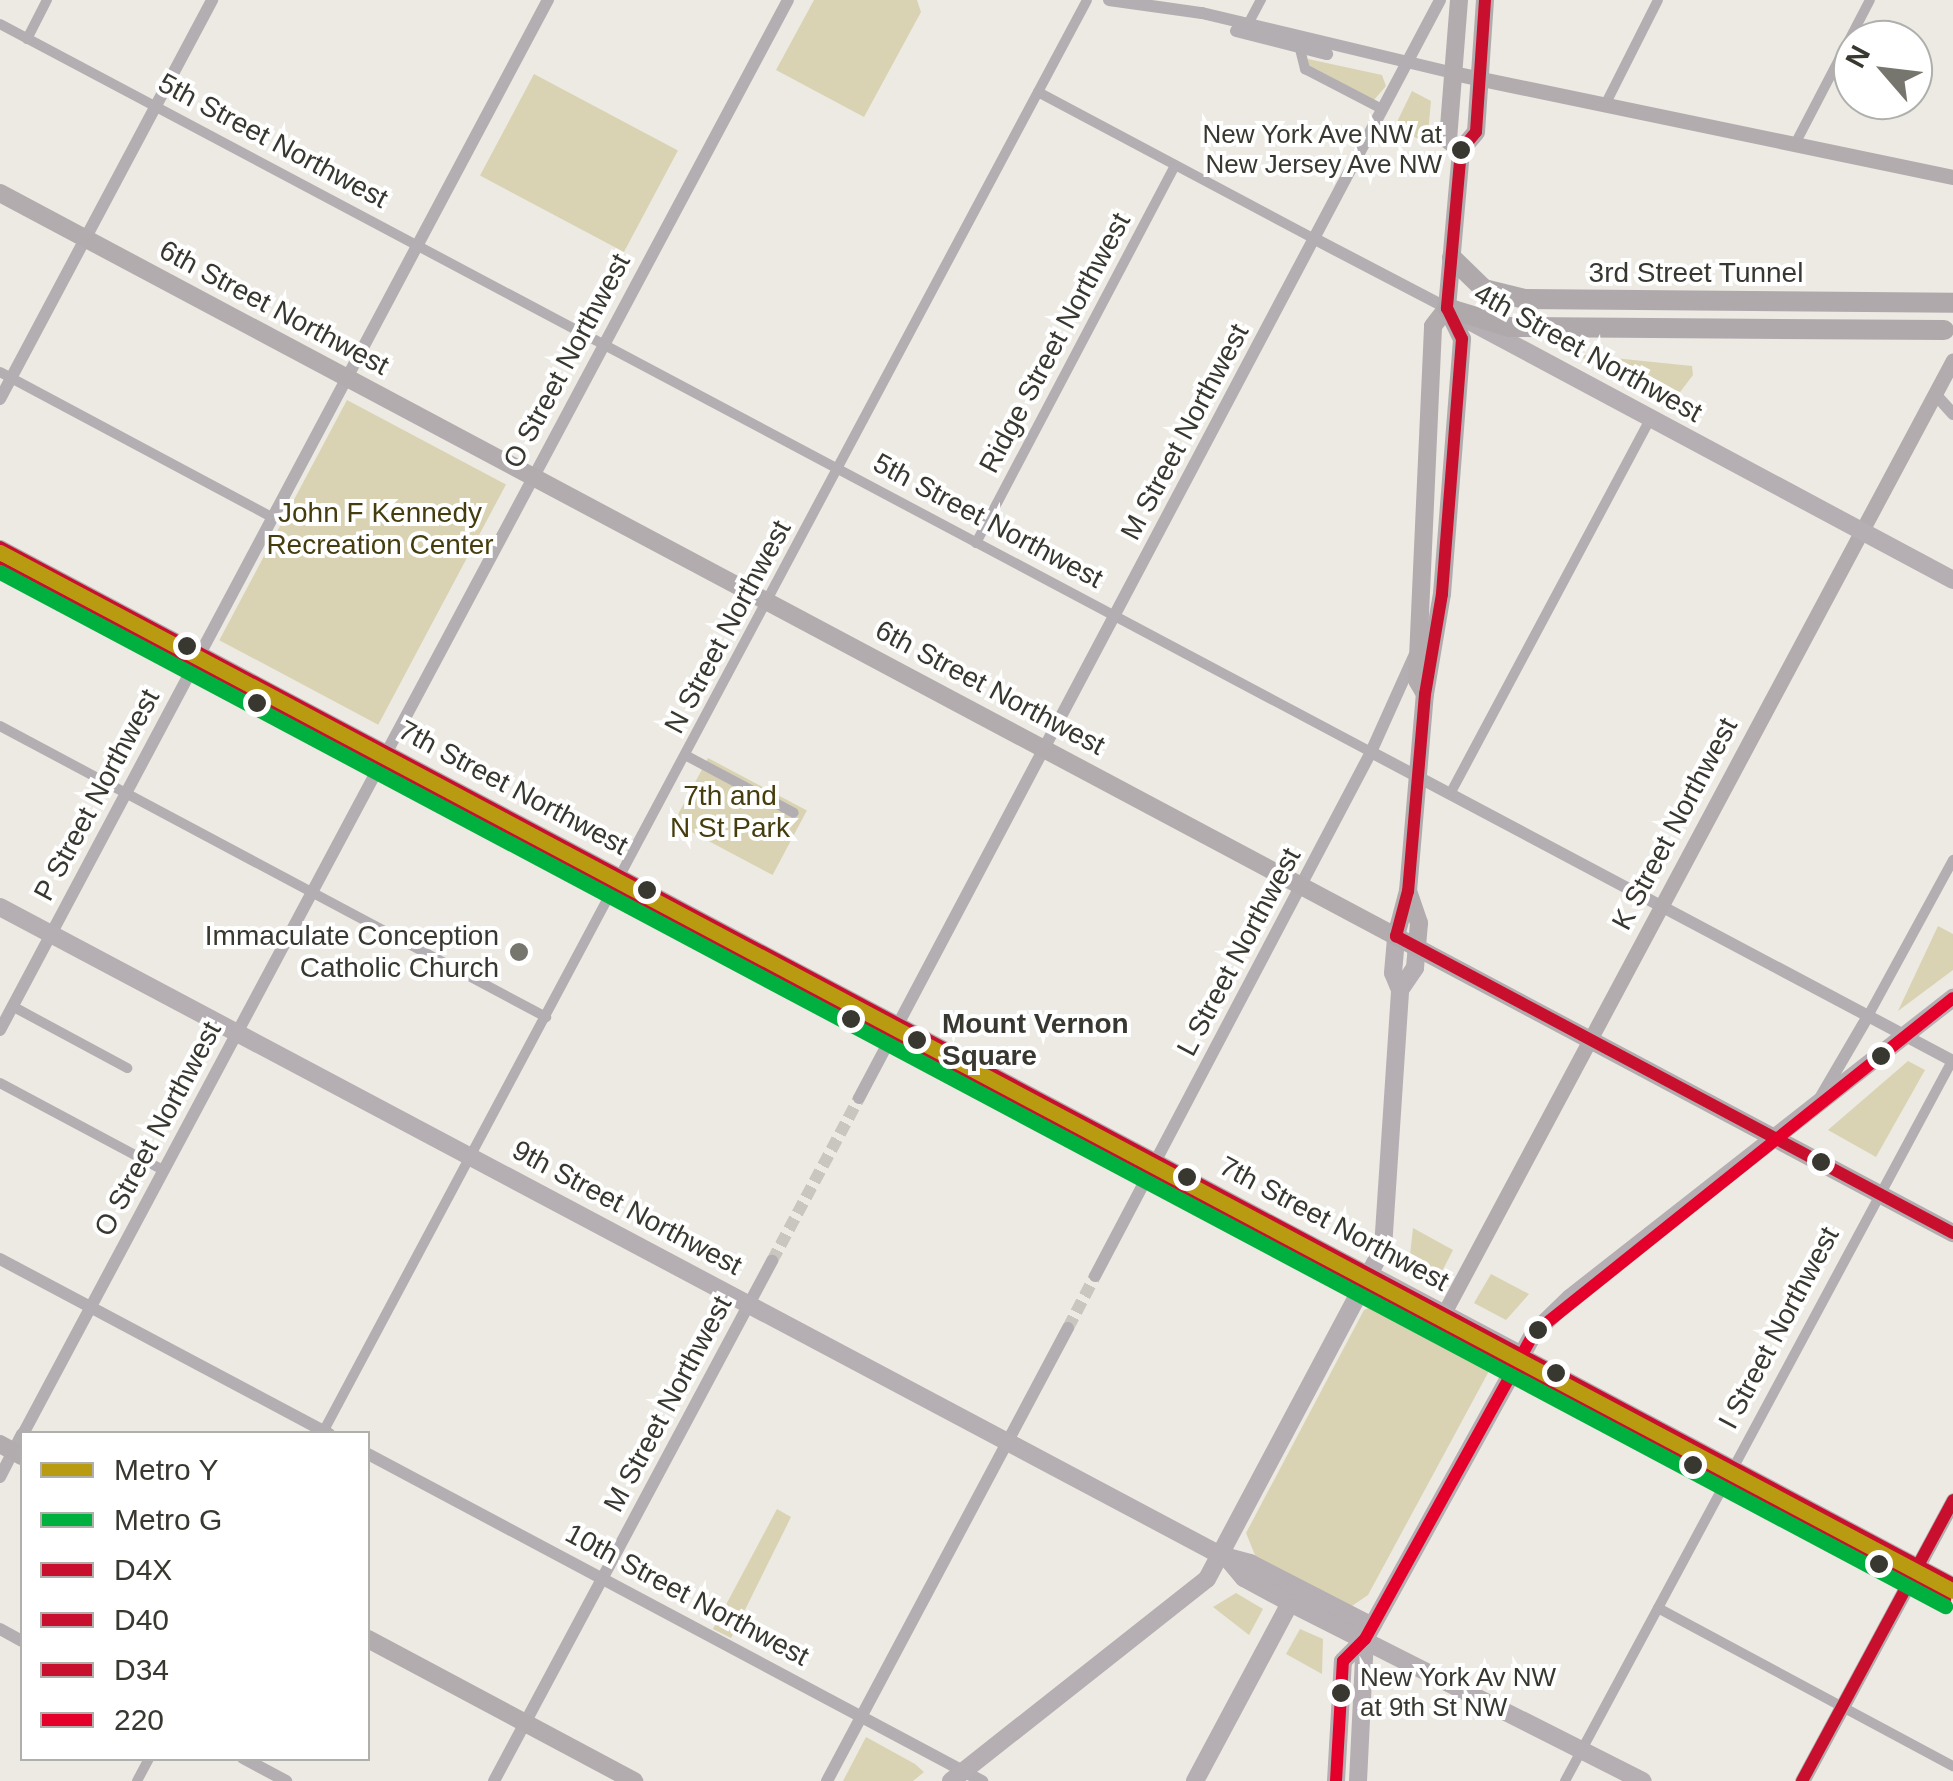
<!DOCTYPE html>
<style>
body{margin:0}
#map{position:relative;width:1953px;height:1781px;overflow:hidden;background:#eceae2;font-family:Arial,sans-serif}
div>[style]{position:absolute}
.green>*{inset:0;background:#d9d3b3;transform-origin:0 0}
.tertiary-tunnel>*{height:12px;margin-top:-6px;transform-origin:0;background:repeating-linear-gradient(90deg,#c8c6be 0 12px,transparent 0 18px)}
.minor>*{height:10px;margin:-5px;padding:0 5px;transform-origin:5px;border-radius:5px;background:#b3aeb2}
.tertiary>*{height:12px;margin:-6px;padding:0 6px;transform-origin:6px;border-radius:6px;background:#b3aeb2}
.secondary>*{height:15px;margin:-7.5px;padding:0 7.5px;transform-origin:7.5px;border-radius:7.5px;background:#b2acaf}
.primary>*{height:18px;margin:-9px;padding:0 9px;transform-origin:9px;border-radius:9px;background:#b5aeb2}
.trunk>*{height:18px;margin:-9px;padding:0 9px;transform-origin:9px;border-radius:9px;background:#b2acaf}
.motorway>*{height:20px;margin:-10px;padding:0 10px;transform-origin:10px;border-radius:10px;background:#b0a9ac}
.bus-1>*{height:12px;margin:-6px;padding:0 6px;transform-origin:6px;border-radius:6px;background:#c8102e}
.bus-2>*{height:12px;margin:-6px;padding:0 6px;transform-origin:6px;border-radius:6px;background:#c8102e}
.bus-3>*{height:12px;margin:-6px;padding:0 6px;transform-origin:6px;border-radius:6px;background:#c8102e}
.bus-4>*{height:12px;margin:-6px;padding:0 6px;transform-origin:6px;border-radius:6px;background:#e4002b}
.metro-1>*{height:15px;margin:-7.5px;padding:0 7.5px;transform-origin:7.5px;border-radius:7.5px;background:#b99b11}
.metro-2>*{height:15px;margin:-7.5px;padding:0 7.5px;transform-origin:7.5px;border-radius:7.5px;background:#00b140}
.dots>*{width:28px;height:28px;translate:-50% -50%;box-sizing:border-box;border:5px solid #fff;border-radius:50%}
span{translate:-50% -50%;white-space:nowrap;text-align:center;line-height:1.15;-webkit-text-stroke:8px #fff;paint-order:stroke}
.bus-label{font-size:26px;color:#383730}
.right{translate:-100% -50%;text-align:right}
.left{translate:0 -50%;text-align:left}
.street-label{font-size:28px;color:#383730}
.park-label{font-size:28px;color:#453d0d}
.poi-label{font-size:28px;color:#383730}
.stop-label{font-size:28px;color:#383730;font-weight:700}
.legend{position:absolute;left:20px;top:1431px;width:350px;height:330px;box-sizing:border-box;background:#fff;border:2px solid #afafac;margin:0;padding:12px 18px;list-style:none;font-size:30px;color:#383730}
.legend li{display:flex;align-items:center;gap:20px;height:50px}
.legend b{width:50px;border:2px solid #afafac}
.north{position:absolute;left:1833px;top:20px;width:100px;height:100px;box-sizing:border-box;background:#fff;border:2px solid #afafac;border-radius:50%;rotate:298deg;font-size:28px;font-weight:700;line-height:40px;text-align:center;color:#383730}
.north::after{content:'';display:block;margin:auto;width:35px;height:45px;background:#77766e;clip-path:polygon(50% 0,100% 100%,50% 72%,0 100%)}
</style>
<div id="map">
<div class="green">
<div style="clip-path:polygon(814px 0,917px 0,921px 12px,864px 117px,776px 70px)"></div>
<div style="clip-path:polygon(1308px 59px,1382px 75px,1386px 86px,1374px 100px,1306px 64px)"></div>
<div style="left:534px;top:74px;width:163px;height:115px;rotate:28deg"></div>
<div style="clip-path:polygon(1412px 91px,1431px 101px,1427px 144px,1395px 126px)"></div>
<div style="clip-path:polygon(1575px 354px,1692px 366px,1693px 375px,1671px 404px)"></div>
<div style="left:347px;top:400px;width:180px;height:272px;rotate:28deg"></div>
<div style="left:708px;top:758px;width:112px;height:73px;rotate:28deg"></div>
<div style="clip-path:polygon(1938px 926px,1953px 934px,1953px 970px,1898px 1011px)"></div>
<div style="clip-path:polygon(1908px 1061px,1925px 1070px,1876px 1157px,1828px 1130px)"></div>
<div style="clip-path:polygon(1413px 1228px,1453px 1250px,1436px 1283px,1409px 1264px)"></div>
<div style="clip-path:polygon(1491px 1274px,1529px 1294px,1506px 1320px,1474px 1303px)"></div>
<div style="clip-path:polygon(1387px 1300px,1485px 1351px,1489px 1371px,1368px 1595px,1352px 1606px,1257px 1560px,1246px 1533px,1364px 1310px)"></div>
<div style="clip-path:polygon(777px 1509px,791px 1517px,731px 1638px,713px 1629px)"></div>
<div style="clip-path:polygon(1236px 1593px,1263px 1609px,1249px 1635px,1213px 1607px)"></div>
<div style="clip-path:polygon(1300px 1629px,1323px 1639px,1322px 1674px,1286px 1654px)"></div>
<div style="clip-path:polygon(866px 1737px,915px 1764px,924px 1772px,913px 1781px,843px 1781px)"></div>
</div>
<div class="tertiary-tunnel">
<div style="left:772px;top:1261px;width:185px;rotate:-61.9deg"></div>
<div style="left:1068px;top:1328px;width:59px;rotate:-62.6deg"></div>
</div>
<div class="minor">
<div style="left:0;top:24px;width:1552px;rotate:27.97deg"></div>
<div style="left:1247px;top:26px;width:30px;rotate:-62deg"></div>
<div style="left:27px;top:39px;width:44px;rotate:-62.9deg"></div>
<div style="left:1300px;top:49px;width:21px;rotate:76deg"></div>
<div style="left:1305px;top:69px;width:87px;rotate:27.5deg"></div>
<div style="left:1038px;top:92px;width:314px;rotate:28deg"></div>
<div style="left:1606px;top:103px;width:115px;rotate:-63.2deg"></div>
<div style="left:1795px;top:144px;width:162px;rotate:-62.5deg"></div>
<div style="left:0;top:372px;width:310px;rotate:28.1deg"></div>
<div style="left:976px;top:543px;width:427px;rotate:-62.2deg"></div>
<div style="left:0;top:726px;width:619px;rotate:28.06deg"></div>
<div style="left:685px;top:755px;width:123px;rotate:28deg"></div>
<div style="left:1450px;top:794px;width:424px;rotate:-61.9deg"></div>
<div style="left:12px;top:1006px;width:131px;rotate:28.3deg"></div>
<div style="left:1868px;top:1016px;width:178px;rotate:-61.4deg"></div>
<div style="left:0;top:1083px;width:185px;rotate:28.1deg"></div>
<div style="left:322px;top:1434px;width:1625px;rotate:-61.92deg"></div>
<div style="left:1658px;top:1608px;width:335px;rotate:28.2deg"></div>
<div style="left:137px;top:1781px;width:26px;rotate:-62deg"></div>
<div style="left:1565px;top:1781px;width:817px;rotate:-61.74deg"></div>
</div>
<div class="tertiary">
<div style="left:1109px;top:0;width:94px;rotate:8deg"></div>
<div style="left:1202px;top:13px;width:258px;rotate:13.4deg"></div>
<div style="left:1236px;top:31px;width:94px;rotate:14.2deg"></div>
<div style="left:1315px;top:239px;width:149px;rotate:27.6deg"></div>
<div style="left:1935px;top:394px;width:27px;rotate:48deg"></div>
<div style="left:0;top:399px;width:452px;rotate:-62deg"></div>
<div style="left:1371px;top:752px;width:659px;rotate:27.97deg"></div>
<div style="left:0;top:1030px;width:1167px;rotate:-61.99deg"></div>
<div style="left:859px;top:1098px;width:1242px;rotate:-62.11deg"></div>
<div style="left:1819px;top:1100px;width:97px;rotate:-59.7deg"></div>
<div style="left:0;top:1259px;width:373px;rotate:28deg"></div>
<div style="left:1095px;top:1276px;width:592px;rotate:-62.22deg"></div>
<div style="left:1371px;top:752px;width:107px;rotate:-65.8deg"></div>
<div style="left:23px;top:1434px;width:1625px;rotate:-61.92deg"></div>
<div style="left:368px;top:1454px;width:696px;rotate:28.04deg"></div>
<div style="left:0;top:1477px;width:48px;rotate:-62.9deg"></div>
<div style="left:0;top:1629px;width:25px;rotate:29deg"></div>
<div style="left:243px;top:1758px;width:49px;rotate:28.1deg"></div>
<div style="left:494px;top:1781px;width:590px;rotate:-61.87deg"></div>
<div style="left:827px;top:1781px;width:513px;rotate:-61.99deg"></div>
</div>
<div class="secondary">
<div style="left:1453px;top:73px;width:511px;rotate:11.75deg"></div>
<div style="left:0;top:547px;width:1550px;rotate:27.97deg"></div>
<div style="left:1444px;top:1313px;width:1080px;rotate:-61.89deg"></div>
<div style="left:1518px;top:1353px;width:493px;rotate:28deg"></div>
<div style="left:1802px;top:1781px;width:319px;rotate:-61.7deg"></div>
</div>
<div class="primary">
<div style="left:1460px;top:316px;width:559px;rotate:28.17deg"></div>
<div style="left:0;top:907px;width:1381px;rotate:27.97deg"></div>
<div style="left:1220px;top:1555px;width:31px;rotate:15deg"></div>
<div style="left:1250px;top:1563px;width:137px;rotate:27.3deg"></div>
<div style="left:1400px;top:990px;width:27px;rotate:-56deg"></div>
<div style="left:1415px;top:968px;width:21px;rotate:-85deg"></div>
<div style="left:1369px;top:1274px;width:169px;rotate:27.9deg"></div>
<div style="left:1227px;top:1558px;width:26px;rotate:50deg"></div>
<div style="left:1244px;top:1578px;width:52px;rotate:28.5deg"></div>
<div style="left:1290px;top:1603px;width:395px;rotate:26.8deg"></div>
<div style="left:951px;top:1781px;width:326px;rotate:-38.3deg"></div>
<div style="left:1207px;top:1579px;width:375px;rotate:-62deg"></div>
<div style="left:1383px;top:1248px;width:259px;rotate:-86.2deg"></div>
<div style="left:1400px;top:990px;width:18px;rotate:-112deg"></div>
<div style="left:1393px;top:973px;width:37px;rotate:-85deg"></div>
<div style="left:1195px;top:1781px;width:202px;rotate:-61.9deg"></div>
<div style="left:1336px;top:1781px;width:120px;rotate:-86.7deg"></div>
<div style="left:1343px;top:1661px;width:31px;rotate:-45deg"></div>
<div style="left:1365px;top:1639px;width:350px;rotate:-61.1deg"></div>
<div style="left:1534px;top:1333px;width:50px;rotate:-44.2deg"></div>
<div style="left:1570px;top:1298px;width:487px;rotate:-38.1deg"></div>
<div style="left:1358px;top:1781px;width:142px;rotate:-87.2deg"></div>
</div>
<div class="trunk">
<div style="left:1459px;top:0;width:140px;rotate:94.5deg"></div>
<div style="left:1448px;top:140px;width:16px;rotate:38deg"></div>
<div style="left:0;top:193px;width:2213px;rotate:28.04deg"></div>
<div style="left:1425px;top:694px;width:16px;rotate:-120deg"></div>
<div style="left:1417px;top:680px;width:354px;rotate:-87.4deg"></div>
<div style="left:1433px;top:326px;width:23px;rotate:-52deg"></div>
<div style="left:1408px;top:891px;width:34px;rotate:71deg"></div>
<div style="left:1419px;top:923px;width:24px;rotate:95deg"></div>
<div style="left:1396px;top:936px;width:47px;rotate:-75.1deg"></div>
<div style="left:1408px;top:891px;width:198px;rotate:-85.1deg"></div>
<div style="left:1425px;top:694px;width:101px;rotate:-80.4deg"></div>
<div style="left:1442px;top:594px;width:256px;rotate:-85.5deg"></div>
<div style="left:1462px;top:339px;width:34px;rotate:-116deg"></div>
<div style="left:1447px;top:308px;width:159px;rotate:-84.9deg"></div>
<div style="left:1461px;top:150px;width:23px;rotate:-50deg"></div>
<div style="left:1476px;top:132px;width:132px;rotate:-86.1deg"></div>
<div style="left:0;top:1444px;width:25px;rotate:29deg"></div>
<div style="left:368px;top:1639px;width:302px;rotate:28.1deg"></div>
</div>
<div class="motorway">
<div style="left:1452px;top:258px;width:45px;rotate:44.1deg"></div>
<div style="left:1484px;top:289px;width:42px;rotate:13.7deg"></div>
<div style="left:1525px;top:299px;width:428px;rotate:0.5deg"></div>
<div style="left:1447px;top:308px;width:65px;rotate:17deg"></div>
<div style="left:1509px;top:327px;width:435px;rotate:0.4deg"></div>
</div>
<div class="bus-1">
<div style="left:0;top:547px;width:2211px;rotate:27.97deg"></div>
</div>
<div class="bus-2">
<div style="left:0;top:567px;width:2202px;rotate:27.95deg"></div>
</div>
<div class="bus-3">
<div style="left:1485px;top:0;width:132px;rotate:93.9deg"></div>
<div style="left:1476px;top:132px;width:23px;rotate:130deg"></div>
<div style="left:1461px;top:150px;width:159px;rotate:95.1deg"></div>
<div style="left:1447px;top:308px;width:34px;rotate:64deg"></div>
<div style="left:1462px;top:339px;width:256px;rotate:94.5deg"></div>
<div style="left:1442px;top:594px;width:101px;rotate:99.6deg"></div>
<div style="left:1425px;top:694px;width:198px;rotate:94.9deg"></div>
<div style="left:1408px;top:891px;width:47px;rotate:104.9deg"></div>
<div style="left:1396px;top:936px;width:631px;rotate:28.07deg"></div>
<div style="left:1802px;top:1781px;width:319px;rotate:-61.7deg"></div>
</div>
<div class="bus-4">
<div style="left:1336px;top:1781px;width:120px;rotate:-86.7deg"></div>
<div style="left:1343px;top:1661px;width:31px;rotate:-45deg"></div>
<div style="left:1365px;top:1639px;width:350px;rotate:-61.1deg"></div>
<div style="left:1534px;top:1333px;width:536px;rotate:-38.64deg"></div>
</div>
<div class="metro-1">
<div style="left:0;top:552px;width:2212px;rotate:28.01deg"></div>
</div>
<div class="metro-2">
<div style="left:0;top:572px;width:2203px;rotate:28deg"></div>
</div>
<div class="dots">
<div style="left:1461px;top:150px;background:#383730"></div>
<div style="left:187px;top:646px;background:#383730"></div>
<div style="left:257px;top:703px;background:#383730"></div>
<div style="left:647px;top:890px;background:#383730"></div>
<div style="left:519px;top:952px;background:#77766e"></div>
<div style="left:851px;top:1019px;background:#383730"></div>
<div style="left:917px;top:1040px;background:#383730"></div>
<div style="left:1881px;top:1056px;background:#383730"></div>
<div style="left:1821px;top:1162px;background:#383730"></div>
<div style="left:1187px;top:1177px;background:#383730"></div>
<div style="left:1538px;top:1330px;background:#383730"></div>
<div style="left:1556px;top:1373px;background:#383730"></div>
<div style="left:1693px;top:1465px;background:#383730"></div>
<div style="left:1879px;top:1564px;background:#383730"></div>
<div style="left:1341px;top:1693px;background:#383730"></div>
</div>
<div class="bus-label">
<span class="right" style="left:1442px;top:150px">New York Ave NW at<br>New Jersey Ave NW</span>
<span class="left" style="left:1360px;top:1693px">New York Av NW<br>at 9th St NW</span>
</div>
<div class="street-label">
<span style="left:273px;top:141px;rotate:28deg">5th Street Northwest</span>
<span style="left:1696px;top:273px">3rd Street Tunnel</span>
<span style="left:274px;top:308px;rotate:28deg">6th Street Northwest</span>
<span style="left:1055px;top:343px;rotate:-62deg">Ridge Street Northwest</span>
<span style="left:1588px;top:353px;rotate:29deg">4th Street Northwest</span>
<span style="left:567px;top:361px;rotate:-62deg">O Street Northwest</span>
<span style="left:1185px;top:432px;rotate:-62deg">M Street Northwest</span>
<span style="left:988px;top:521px;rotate:28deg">5th Street Northwest</span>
<span style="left:728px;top:627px;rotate:-62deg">N Street Northwest</span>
<span style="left:990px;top:688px;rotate:28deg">6th Street Northwest</span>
<span style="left:513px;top:788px;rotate:28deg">7th Street Northwest</span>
<span style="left:97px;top:795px;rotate:-62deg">P Street Northwest</span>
<span style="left:1675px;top:824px;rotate:-62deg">K Street Northwest</span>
<span style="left:1239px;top:952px;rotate:-62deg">L Street Northwest</span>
<span style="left:158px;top:1129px;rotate:-62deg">O Street Northwest</span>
<span style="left:627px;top:1208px;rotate:28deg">9th Street Northwest</span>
<span style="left:1334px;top:1224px;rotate:28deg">7th Street Northwest</span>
<span style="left:1779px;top:1328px;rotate:-62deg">I Street Northwest</span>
<span style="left:668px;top:1404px;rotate:-62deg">M Street Northwest</span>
<span style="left:687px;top:1595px;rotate:28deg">10th Street Northwest</span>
</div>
<div class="park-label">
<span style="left:380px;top:529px">John F Kennedy<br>Recreation Center</span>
<span style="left:730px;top:812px">7th and<br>N St Park</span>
</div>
<div class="poi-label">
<span class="right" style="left:499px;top:952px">Immaculate Conception<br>Catholic Church</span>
</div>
<div class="stop-label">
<span class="left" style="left:942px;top:1040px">Mount Vernon<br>Square</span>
</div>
<ul class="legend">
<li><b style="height:12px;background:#b99b11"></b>Metro Y</li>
<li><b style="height:12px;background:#00b140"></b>Metro G</li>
<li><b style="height:12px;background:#c8102e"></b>D4X</li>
<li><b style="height:12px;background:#c8102e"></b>D40</li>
<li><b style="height:12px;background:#c8102e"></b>D34</li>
<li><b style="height:12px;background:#e4002b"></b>220</li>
</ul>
<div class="north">N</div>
</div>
